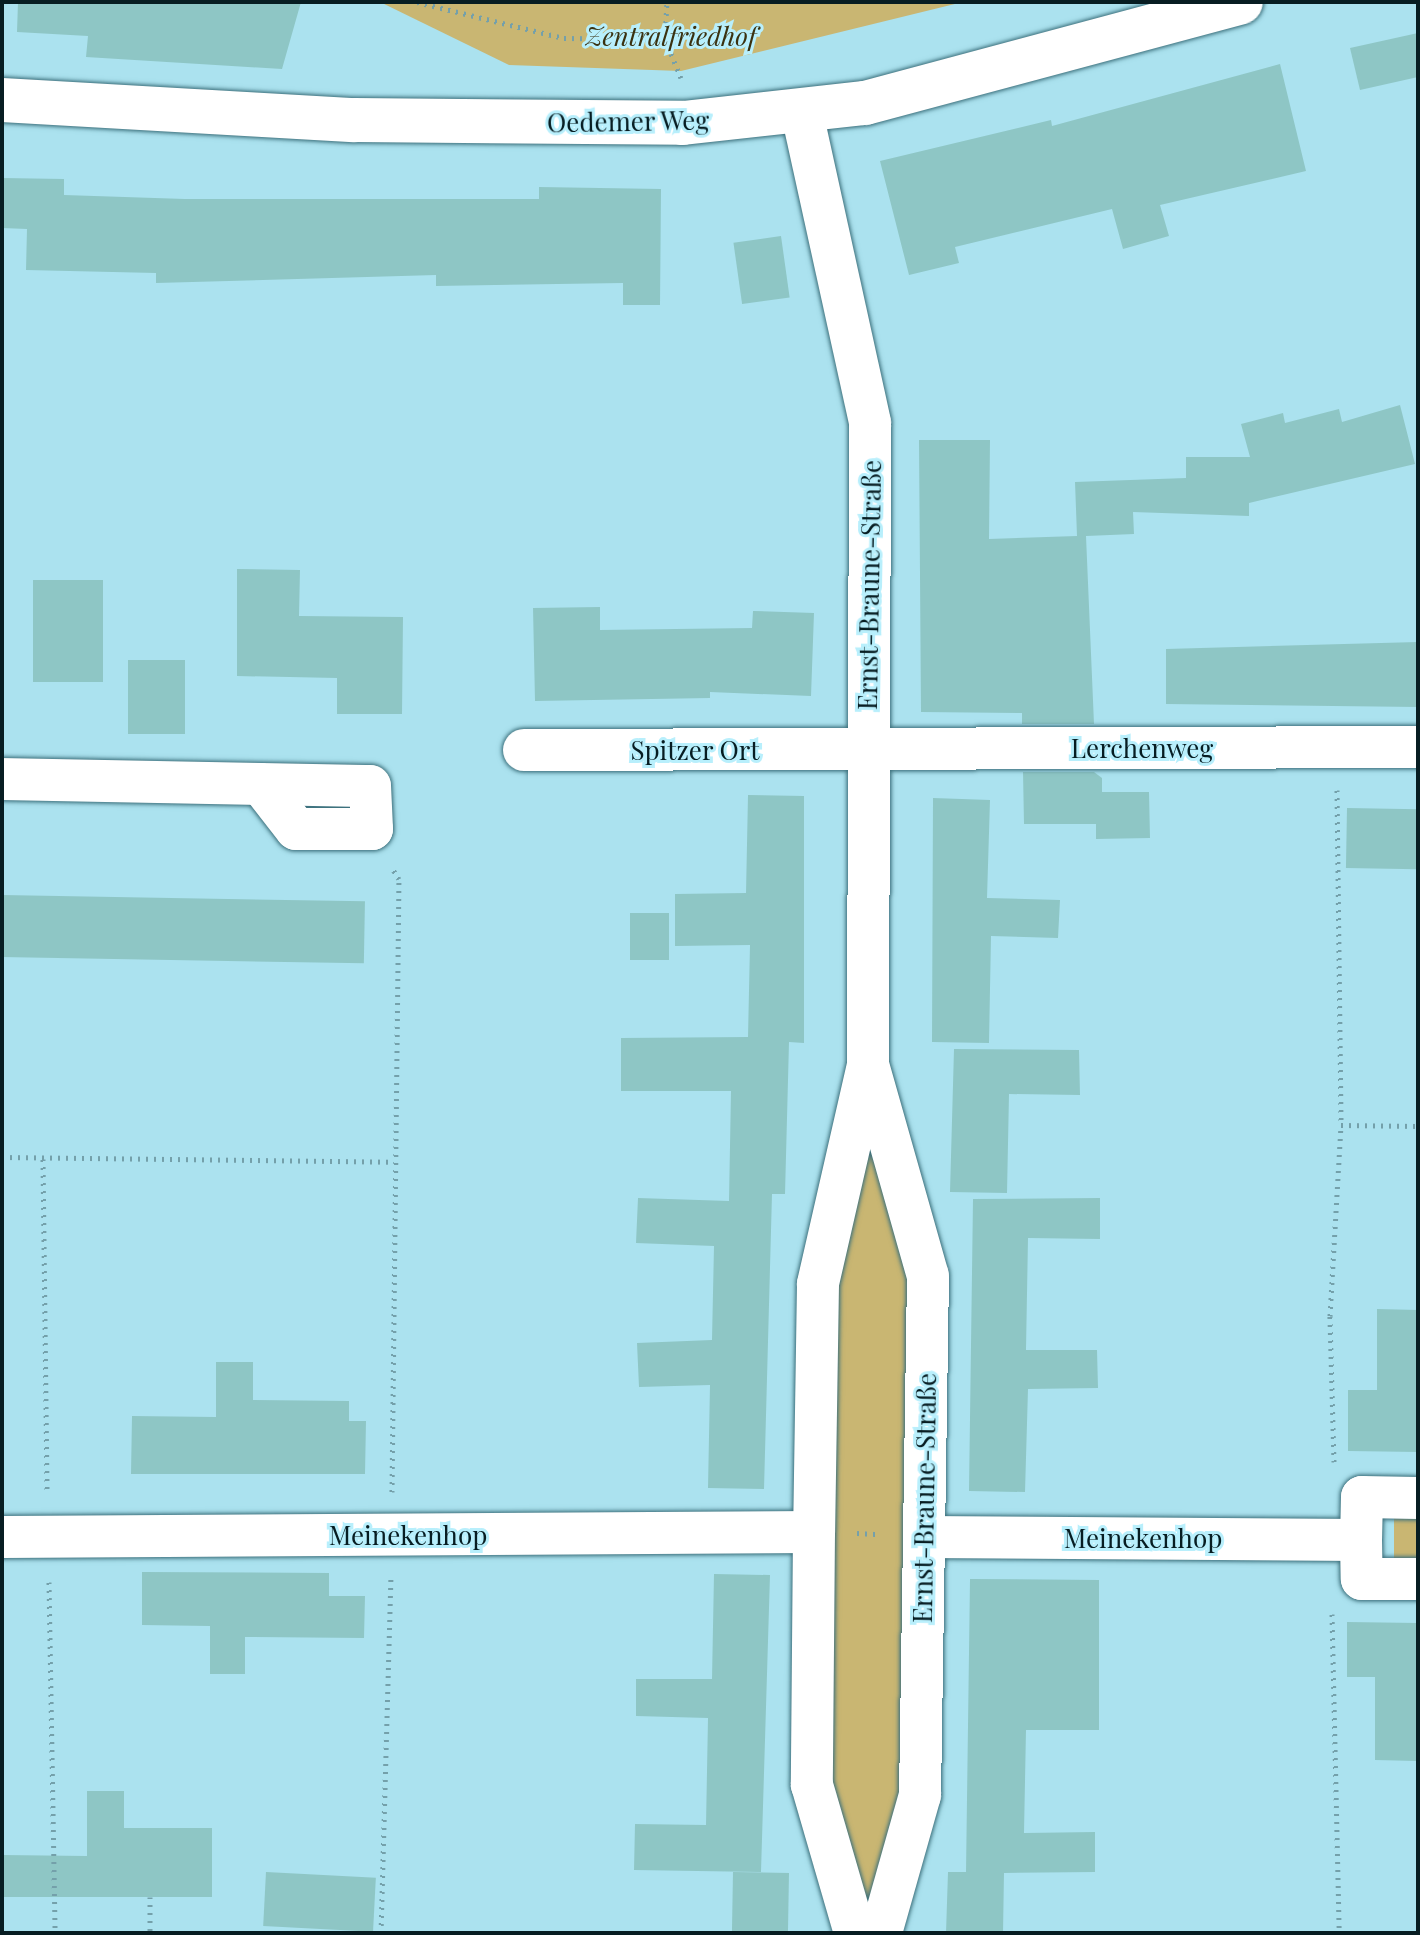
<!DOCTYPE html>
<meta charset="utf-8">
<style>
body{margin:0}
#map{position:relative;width:1420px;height:1935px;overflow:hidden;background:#abe2ef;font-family:"Playfair Display",serif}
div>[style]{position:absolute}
.green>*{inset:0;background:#c9b672;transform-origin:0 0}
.building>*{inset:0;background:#8ec6c5;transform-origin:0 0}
.path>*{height:5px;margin-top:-2.5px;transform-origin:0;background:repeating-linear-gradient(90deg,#74a0aa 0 2px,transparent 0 8px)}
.roads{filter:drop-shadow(0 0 2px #3c707c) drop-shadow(0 0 2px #3c707c)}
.minor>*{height:42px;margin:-21px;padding:0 21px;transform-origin:21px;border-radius:21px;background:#fff}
.tertiary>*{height:44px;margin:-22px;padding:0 22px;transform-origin:22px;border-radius:22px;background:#fff}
span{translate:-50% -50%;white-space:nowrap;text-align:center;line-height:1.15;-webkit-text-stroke:6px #b8effc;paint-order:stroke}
.park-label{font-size:26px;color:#3a3110;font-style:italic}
.street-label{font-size:26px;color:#071d22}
.frame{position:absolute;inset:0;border:4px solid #071d22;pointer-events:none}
</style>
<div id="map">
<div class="green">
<div style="clip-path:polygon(380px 2px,963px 2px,681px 71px,509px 65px)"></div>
<div style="clip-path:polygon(868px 1114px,912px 1276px,905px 1793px,868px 1932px,826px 1775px,830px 1288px)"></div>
<div style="left:1394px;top:1511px;width:24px;height:57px"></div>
</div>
<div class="building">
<div style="clip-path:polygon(18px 2px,301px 2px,282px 69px,86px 57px,88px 36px,17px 32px)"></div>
<div style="clip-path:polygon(1418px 33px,1418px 77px,1360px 90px,1350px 48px)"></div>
<div style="clip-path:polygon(1280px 64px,1306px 171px,1160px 205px,1169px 236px,1123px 249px,1112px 209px,955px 247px,959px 263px,909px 275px,880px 161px,1051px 120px,1052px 126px)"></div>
<div style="clip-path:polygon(2px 178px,64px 179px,64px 195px,185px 199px,539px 199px,539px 187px,661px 189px,660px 305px,623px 305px,623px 283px,436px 286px,436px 275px,156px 283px,156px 273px,26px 270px,27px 229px,2px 228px)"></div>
<div style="left:781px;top:236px;width:62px;height:48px;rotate:82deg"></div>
<div style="clip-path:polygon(1400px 405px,1415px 464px,1249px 503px,1249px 516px,1133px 512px,1134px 534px,1086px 536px,1094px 724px,1022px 724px,1022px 713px,921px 712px,919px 440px,990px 440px,989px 539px,1077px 536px,1075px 482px,1186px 478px,1186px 457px,1250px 457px,1241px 424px,1283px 413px,1285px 423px,1339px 409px,1342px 422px)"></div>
<div style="clip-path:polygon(237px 569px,300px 570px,299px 616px,403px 617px,402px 714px,337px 714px,337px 678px,237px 676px)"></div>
<div style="left:33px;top:580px;width:70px;height:102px"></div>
<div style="clip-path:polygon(600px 607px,600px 630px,752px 628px,753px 611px,814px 613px,811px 696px,710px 692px,710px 698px,535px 701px,533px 608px)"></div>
<div style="clip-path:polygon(1418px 642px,1418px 707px,1166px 704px,1166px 649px)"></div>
<div style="left:128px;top:660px;width:57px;height:74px"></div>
<div style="clip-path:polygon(1023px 772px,1094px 772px,1102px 778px,1102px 792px,1149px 792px,1150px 838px,1096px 839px,1096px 824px,1024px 824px)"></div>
<div style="clip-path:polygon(748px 795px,804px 796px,804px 1043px,789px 1042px,785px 1194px,772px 1194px,764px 1489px,708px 1488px,710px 1385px,639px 1387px,637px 1343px,712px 1340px,714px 1246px,636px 1243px,638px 1198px,729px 1201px,731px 1091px,621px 1091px,621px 1038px,748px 1037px,750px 945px,675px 946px,675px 894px,746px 893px)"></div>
<div style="clip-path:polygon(933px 798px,990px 800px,987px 898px,1060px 900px,1058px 938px,991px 936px,989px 1043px,932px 1042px)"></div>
<div style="left:1347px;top:808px;width:71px;height:60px;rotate:1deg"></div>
<div style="left:2px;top:895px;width:363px;height:62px;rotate:1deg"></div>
<div style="left:630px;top:913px;width:39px;height:47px"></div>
<div style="clip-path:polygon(954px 1049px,1079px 1050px,1080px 1095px,1009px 1094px,1007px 1193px,950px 1192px)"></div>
<div style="clip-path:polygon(1100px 1198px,1100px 1239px,1028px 1238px,1026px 1350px,1097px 1350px,1098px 1388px,1028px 1389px,1025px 1492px,969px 1491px,973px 1199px)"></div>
<div style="clip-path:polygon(1377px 1309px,1418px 1310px,1418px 1452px,1348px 1451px,1348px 1390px,1377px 1390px)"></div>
<div style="clip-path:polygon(216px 1362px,253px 1362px,253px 1400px,349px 1401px,349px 1421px,366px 1421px,365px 1474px,131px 1474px,132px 1416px,216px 1417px)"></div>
<div style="clip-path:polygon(142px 1572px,329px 1573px,329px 1596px,365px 1596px,364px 1638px,245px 1637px,245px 1674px,210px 1674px,210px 1626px,142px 1625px)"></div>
<div style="clip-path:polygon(714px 1574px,770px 1575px,761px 1872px,634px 1870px,635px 1824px,706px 1825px,708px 1718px,636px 1716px,636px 1679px,712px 1679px)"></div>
<div style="clip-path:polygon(970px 1579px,1099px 1580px,1099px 1730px,1026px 1730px,1024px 1833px,1095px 1832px,1095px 1872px,1004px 1873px,1003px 1933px,946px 1933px,948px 1872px,966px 1872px)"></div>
<div style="clip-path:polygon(1347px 1622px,1418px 1623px,1417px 1761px,1375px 1760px,1375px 1677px,1347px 1677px)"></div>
<div style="clip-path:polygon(87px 1791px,124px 1791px,124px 1828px,212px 1828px,212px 1897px,2px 1897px,2px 1855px,87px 1856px)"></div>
<div style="left:266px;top:1872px;width:110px;height:54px;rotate:3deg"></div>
<div style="left:733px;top:1872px;width:56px;height:61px;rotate:1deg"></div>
</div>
<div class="path">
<div style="left:417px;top:2px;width:151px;rotate:13.8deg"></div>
<div style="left:564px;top:38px;width:101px;rotate:0.6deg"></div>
<div style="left:665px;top:39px;width:37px;rotate:-87deg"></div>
<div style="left:665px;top:39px;width:42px;rotate:67.7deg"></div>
<div style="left:1337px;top:790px;width:335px;rotate:89.3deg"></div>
<div style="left:2px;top:1157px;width:390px;rotate:0.7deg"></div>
<div style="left:43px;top:1159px;width:333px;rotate:89.3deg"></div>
<div style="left:1334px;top:1462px;width:146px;rotate:-91.6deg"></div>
<div style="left:1330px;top:1316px;width:191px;rotate:-86.7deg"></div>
<div style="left:1341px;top:1125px;width:77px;rotate:0.7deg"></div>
<div style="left:392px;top:1492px;width:613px;rotate:-89.35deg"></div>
<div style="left:399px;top:879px;width:13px;rotate:-122deg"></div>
<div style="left:857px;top:1533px;width:22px;rotate:3deg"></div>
<div style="left:49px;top:1582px;width:351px;rotate:89deg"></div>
<div style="left:1332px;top:1614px;width:319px;rotate:88.7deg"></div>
<div style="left:150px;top:1897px;width:36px;rotate:90deg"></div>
<div style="left:381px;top:1933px;width:355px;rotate:-88.4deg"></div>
</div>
<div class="roads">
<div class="minor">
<div style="left:802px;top:113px;width:317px;rotate:77.6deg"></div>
<div style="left:870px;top:423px;width:642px;rotate:90.18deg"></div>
<div style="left:868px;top:1065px;width:225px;rotate:102.9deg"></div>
<div style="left:818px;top:1284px;width:248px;rotate:90.9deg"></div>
<div style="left:814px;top:1532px;width:253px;rotate:90.5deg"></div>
<div style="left:812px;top:1785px;width:154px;rotate:73.8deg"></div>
<div style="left:524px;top:750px;width:894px;rotate:-0.19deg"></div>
<div style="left:2px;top:779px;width:368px;rotate:1.1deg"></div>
<div style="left:370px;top:786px;width:43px;rotate:87.3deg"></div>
<div style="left:372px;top:829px;width:76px;rotate:180deg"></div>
<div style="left:296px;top:829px;width:57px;rotate:-127.9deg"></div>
<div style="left:869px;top:1068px;width:216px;rotate:74.2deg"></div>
<div style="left:928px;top:1276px;width:519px;rotate:90.88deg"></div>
<div style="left:920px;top:1795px;width:143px;rotate:105.8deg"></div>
<div style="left:1418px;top:1498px;width:56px;rotate:-179deg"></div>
<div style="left:1362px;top:1497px;width:43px;rotate:91.3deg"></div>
<div style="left:1361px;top:1540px;width:39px;rotate:89deg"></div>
<div style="left:1362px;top:1579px;width:56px"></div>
<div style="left:2px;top:1537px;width:812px;rotate:-0.35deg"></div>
<div style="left:924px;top:1537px;width:437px;rotate:0.4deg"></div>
</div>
<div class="tertiary">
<div style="left:2px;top:100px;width:353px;rotate:3.3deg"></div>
<div style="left:354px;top:120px;width:329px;rotate:0.5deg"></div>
<div style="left:683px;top:123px;width:183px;rotate:-6.3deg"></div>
<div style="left:865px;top:103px;width:389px;rotate:-15deg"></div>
</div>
</div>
<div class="park-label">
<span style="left:671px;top:36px">Zentralfriedhof</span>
</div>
<div class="street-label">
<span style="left:628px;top:121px;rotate:-1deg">Oedemer Weg</span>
<span style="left:869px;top:585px;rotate:-89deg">Ernst-Braune-Straße</span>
<span style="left:1142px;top:748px">Lerchenweg</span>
<span style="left:695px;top:750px">Spitzer Ort</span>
<span style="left:924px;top:1498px;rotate:-89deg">Ernst-Braune-Straße</span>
<span style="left:408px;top:1535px">Meinekenhop</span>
<span style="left:1143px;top:1538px">Meinekenhop</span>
</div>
<div class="frame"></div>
</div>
